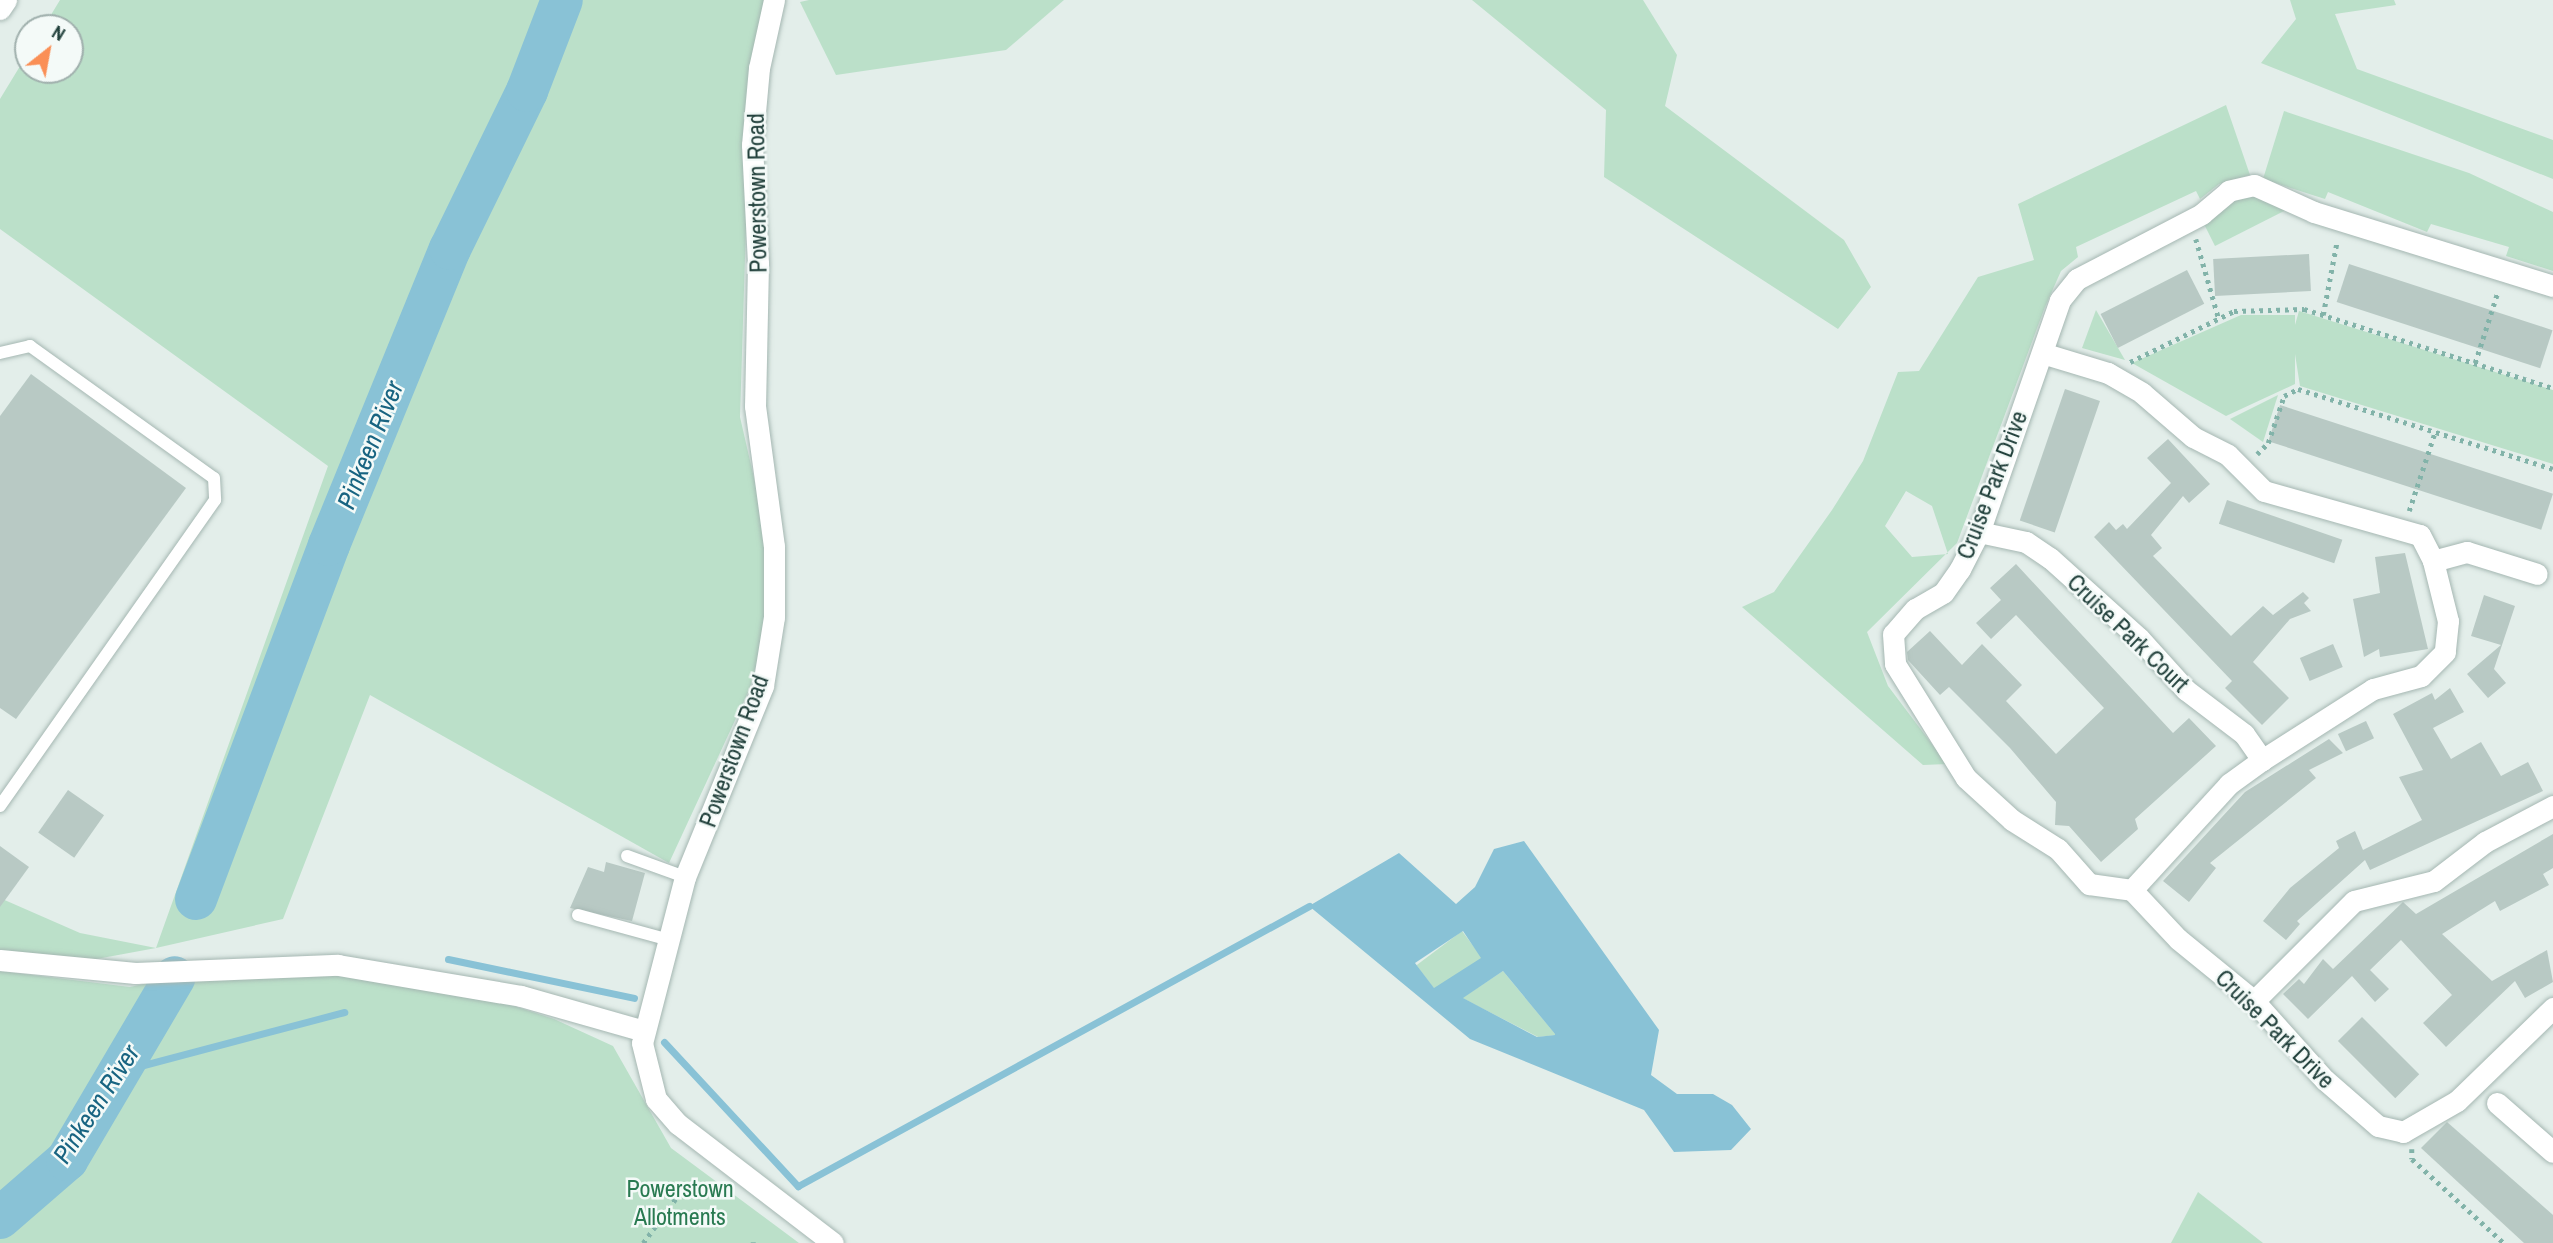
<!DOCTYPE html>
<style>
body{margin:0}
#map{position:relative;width:2553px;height:1243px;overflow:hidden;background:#e3eeea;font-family:"Archivo Narrow",sans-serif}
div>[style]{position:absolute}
.green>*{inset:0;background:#bbe0c9;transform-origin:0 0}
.water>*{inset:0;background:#89c2d6}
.stream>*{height:7px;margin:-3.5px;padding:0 3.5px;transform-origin:3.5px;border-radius:3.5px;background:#89c2d6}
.river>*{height:42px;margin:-21px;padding:0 21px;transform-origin:21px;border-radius:21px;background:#89c2d6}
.building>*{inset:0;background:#b8c9c4;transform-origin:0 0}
.path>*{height:4.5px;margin-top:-2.25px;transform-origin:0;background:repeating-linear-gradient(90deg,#82b3a9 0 3.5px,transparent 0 8.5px)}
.roads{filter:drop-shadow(0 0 2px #a5b7b2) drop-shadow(0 0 2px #a5b7b2)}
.lane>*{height:12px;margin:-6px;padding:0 6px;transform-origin:6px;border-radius:6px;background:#fff}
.street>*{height:21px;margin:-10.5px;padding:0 10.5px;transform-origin:10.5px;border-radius:10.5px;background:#fff}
span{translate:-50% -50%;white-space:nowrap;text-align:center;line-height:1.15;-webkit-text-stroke:5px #f4faf8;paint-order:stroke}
.street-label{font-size:24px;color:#22413c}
.park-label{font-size:24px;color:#297a51}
.water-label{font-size:26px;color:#186481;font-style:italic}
.north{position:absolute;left:14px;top:14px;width:70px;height:70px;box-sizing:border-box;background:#f4faf8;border:2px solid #a0b0ad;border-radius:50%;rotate:31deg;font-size:19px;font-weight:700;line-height:28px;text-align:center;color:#22413c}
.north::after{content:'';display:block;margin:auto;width:24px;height:32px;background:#fa8f56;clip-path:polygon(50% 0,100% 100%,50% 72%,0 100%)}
</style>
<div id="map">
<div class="green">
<div style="clip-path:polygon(60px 0,765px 0,751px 67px,740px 417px,770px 548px,766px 627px,750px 688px,669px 863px,370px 695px,283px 919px,156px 948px,64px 965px,0 956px,0 898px,80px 933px,156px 948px,328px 466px,0 229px,0 99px,28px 53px,28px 70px,70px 70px,70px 28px,43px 28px)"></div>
<div style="clip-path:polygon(809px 0,1064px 0,1006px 50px,836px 75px,800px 2px)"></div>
<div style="clip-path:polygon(1472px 0,1643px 0,1677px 55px,1665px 106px,1844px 240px,1871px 287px,1838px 329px,1604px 177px,1606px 110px)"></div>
<div style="clip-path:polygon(2290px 0,2394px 0,2396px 5px,2335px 14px,2357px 69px,2553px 140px,2553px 179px,2261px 63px,2296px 19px)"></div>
<div style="clip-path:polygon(evenodd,2226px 105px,2250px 175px,2219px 184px,2200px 199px,2196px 191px,2076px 247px,2078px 257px,2061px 271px,2045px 307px,1957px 543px,1867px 632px,1888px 686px,1947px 764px,1923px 765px,1742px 607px,1774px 592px,1832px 510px,1863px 461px,1898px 372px,1919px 371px,1978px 277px,2034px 260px,2018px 204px,2226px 105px,1906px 491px,1932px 506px,1948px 554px,1912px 557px,1885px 526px,1906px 491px)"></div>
<div style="clip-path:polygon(2284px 111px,2469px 173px,2553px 212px,2553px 271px,2506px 256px,2509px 247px,2431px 224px,2427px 232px,2328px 192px,2325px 199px,2263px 179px)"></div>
<div style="clip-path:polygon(2250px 193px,2290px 208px,2215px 246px,2201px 218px)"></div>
<div style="clip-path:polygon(2096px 310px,2125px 360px,2082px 348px)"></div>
<div style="clip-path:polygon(2299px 311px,2553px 390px,2553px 464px,2300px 386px,2295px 354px,2295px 384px,2226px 416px,2132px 363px,2241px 315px,2295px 315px,2295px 325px)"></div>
<div style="clip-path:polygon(2278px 395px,2263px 442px,2230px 419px)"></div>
<div style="left:1462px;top:931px;width:34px;height:57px;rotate:53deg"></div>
<div style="clip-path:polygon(0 971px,130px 987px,175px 977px,341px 972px,481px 995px,554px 1019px,613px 1046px,671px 1148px,799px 1243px,0 1243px)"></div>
<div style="clip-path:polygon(1503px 971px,1556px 1035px,1538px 1037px,1462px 998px)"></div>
<div style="clip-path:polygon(2198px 1192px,2263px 1243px,2171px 1243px)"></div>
</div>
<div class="water">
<div style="clip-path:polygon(evenodd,1524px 841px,1659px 1030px,1651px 1075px,1677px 1094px,1713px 1094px,1732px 1105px,1751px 1129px,1731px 1150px,1674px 1152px,1644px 1110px,1470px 1039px,1309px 906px,1399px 853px,1456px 904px,1475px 887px,1494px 849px,1524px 841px,1463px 931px,1481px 958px,1434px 988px,1415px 963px,1463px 931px,1524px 841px,1503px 971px,1555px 1034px,1555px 1035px,1537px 1037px,1463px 998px,1503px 971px)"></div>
</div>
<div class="stream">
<div style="left:448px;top:959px;width:190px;rotate:11.8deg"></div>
<div style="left:664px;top:1042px;width:197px;rotate:47.1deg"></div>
<div style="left:798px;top:1186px;width:583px;rotate:-28.72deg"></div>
<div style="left:121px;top:1071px;width:231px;rotate:-14.8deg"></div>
</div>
<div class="river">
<div style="left:196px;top:899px;width:378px;rotate:-69.4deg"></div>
<div style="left:329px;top:545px;width:320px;rotate:-67.8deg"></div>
<div style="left:450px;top:249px;width:176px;rotate:-64deg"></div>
<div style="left:527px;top:91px;width:97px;rotate:-69deg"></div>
<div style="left:0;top:1218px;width:89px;rotate:-40.9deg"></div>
<div style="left:67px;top:1160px;width:212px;rotate:-59.5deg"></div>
</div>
<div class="building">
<div style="left:2309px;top:254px;width:37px;height:96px;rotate:87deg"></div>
<div style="left:2349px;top:264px;width:214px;height:40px;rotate:18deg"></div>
<div style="left:2187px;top:270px;width:38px;height:97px;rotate:63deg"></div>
<div style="clip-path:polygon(31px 374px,186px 488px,16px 719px,0 708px,0 416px)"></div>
<div style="left:2065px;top:389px;width:37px;height:139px;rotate:19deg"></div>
<div style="left:2280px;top:405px;width:287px;height:38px;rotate:18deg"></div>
<div style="clip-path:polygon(2168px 439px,2210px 484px,2189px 503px,2183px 496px,2151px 535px,2162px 548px,2153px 556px,2231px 636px,2263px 606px,2273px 615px,2303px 592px,2309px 598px,2304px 603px,2311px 611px,2290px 619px,2253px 662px,2289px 698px,2262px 725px,2225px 688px,2232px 681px,2094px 537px,2109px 522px,2116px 530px,2123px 524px,2127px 529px,2171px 483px,2147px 458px)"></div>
<div style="left:2227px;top:500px;width:122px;height:25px;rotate:19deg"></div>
<div style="clip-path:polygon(2405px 553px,2428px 649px,2380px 657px,2379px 649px,2364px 657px,2353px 599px,2380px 593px,2375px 557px)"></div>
<div style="clip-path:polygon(2016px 564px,2173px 733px,2189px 718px,2216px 746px,2135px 819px,2138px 829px,2101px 862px,2069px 826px,2055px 825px,2056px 802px,2010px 748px,1949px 687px,1940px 695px,1908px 660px,1907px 652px,1930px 631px,1962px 665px,1982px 644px,2022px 685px,2006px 701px,2056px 754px,2104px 708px,2016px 615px,1991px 639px,1976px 623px,2001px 600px,1990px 588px)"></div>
<div style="clip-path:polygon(2484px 595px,2515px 606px,2494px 669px,2506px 683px,2488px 698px,2467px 674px,2501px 645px,2471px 636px)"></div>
<div style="left:2333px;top:644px;width:25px;height:36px;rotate:67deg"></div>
<div style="clip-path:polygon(2450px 688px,2464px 712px,2433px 728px,2451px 759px,2481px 742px,2501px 776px,2528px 762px,2543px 791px,2370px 870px,2365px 860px,2297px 921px,2300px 924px,2286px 940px,2263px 921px,2290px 888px,2339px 848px,2336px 841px,2355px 831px,2363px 850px,2422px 820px,2399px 777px,2423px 770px,2393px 714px,2432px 693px,2435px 700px)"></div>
<div style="left:2366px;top:721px;width:19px;height:31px;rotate:65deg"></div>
<div style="clip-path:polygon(2329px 739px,2343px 753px,2309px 770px,2316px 778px,2210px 863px,2216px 868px,2189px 902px,2163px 881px,2245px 792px)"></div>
<div style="left:68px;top:790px;width:44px;height:52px;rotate:35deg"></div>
<div style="clip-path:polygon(2553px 834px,2553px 868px,2543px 874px,2549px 885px,2500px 911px,2495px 901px,2442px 934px,2492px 981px,2547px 950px,2553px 982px,2525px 998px,2515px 981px,2446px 1047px,2423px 1023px,2452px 995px,2401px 940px,2370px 970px,2389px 989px,2375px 1002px,2352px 976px,2308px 1019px,2283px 994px,2299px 979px,2304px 984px,2323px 959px,2333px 969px,2403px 902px,2416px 914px)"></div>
<div style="clip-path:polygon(0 846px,29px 867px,0 907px)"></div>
<div style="clip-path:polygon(606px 862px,645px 873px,632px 921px,570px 908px,588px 867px,604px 872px)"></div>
<div style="left:2362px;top:1017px;width:81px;height:34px;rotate:45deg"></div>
<div style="clip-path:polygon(2447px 1122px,2553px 1215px,2553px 1243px,2524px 1243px,2421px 1148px)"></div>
</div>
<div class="path">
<div style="left:2196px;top:239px;width:83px;rotate:74deg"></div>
<div style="left:2323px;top:315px;width:75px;rotate:-79.3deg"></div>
<div style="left:2130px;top:362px;width:116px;rotate:-26.1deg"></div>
<div style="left:2234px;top:311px;width:70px;rotate:-1.6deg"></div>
<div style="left:2304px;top:309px;width:261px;rotate:17.6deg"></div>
<div style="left:2475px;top:363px;width:76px;rotate:-72.3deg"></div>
<div style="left:2257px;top:454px;width:16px;rotate:-45deg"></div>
<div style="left:2268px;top:443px;width:50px;rotate:-71.2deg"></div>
<div style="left:2284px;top:396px;width:16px;rotate:-27deg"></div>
<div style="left:2298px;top:389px;width:267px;rotate:17.4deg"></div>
<div style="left:2409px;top:511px;width:83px;rotate:-71.8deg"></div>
<div style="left:2412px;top:1149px;width:10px;rotate:90deg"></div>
<div style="left:2412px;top:1159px;width:125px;rotate:42.4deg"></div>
<div style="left:643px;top:1243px;width:66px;rotate:-53.7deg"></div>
<div style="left:753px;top:1243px;width:1px;rotate:-90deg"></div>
</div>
<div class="roads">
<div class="lane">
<div style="left:0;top:353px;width:31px;rotate:-13deg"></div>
<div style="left:30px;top:346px;width:226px;rotate:35.7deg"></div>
<div style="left:214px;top:478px;width:22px;rotate:87deg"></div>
<div style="left:215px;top:500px;width:374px;rotate:125.1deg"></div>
<div style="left:627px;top:856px;width:62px;rotate:19.9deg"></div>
<div style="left:578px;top:915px;width:91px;rotate:15.3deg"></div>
</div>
<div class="street">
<div style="left:774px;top:0;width:70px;rotate:102.4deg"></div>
<div style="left:759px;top:68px;width:77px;rotate:95.2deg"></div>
<div style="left:752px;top:145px;width:119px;rotate:87.1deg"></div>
<div style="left:758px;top:264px;width:142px;rotate:91.2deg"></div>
<div style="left:755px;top:406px;width:141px;rotate:82.3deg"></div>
<div style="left:774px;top:546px;width:71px;rotate:90deg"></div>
<div style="left:774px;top:617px;width:70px;rotate:99.1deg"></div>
<div style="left:763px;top:686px;width:206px;rotate:112.2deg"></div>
<div style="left:685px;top:877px;width:171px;rotate:104.5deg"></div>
<div style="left:642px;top:1043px;width:58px;rotate:76deg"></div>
<div style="left:656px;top:1099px;width:33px;rotate:49deg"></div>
<div style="left:678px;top:1124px;width:195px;rotate:37.5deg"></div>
<div style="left:0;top:9px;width:11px;rotate:-56deg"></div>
<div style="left:2553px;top:286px;width:250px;rotate:-162.8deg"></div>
<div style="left:2314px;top:212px;width:66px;rotate:-155.8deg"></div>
<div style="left:2254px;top:185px;width:26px;rotate:167deg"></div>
<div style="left:2229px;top:191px;width:35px;rotate:140deg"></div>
<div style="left:2202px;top:214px;width:141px;rotate:152.5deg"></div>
<div style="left:2077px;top:279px;width:27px;rotate:129deg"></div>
<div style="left:2060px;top:300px;width:246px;rotate:109.2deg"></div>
<div style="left:1979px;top:532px;width:42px;rotate:117.2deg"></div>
<div style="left:1960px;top:569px;width:29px;rotate:125deg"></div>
<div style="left:1943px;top:593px;width:32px;rotate:150deg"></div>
<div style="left:1915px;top:609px;width:33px;rotate:131deg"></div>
<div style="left:1893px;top:634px;width:30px;rotate:86deg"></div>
<div style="left:1895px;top:664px;width:134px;rotate:58.1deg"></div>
<div style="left:1966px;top:778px;width:62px;rotate:42.4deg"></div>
<div style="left:2012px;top:820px;width:54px;rotate:32.2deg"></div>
<div style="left:2058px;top:849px;width:47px;rotate:48.5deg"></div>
<div style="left:2089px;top:884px;width:43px;rotate:7.9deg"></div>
<div style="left:2132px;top:890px;width:67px;rotate:46.8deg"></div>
<div style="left:2178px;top:939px;width:98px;rotate:39.2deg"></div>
<div style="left:2254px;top:1001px;width:106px;rotate:48.1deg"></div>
<div style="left:2325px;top:1080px;width:70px;rotate:41deg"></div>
<div style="left:2378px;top:1126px;width:26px;rotate:13deg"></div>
<div style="left:2403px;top:1132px;width:62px;rotate:-29.9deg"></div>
<div style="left:2457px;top:1101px;width:134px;rotate:-44.1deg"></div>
<div style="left:2042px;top:353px;width:69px;rotate:16.9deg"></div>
<div style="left:2108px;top:373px;width:39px;rotate:30deg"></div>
<div style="left:2142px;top:393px;width:67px;rotate:40.8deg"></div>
<div style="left:2193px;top:437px;width:39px;rotate:27deg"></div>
<div style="left:2228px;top:455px;width:51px;rotate:45deg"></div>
<div style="left:2264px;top:491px;width:162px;rotate:15.8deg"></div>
<div style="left:2420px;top:535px;width:29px;rotate:63deg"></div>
<div style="left:2433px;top:561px;width:62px;rotate:76deg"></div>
<div style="left:2448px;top:621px;width:31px;rotate:96deg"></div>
<div style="left:2445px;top:652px;width:34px;rotate:135deg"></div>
<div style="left:2421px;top:676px;width:50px;rotate:164.8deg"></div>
<div style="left:2373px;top:689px;width:132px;rotate:147.4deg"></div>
<div style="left:2262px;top:760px;width:41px;rotate:144deg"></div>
<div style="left:2229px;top:784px;width:144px;rotate:132.5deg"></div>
<div style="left:1979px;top:532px;width:48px;rotate:12deg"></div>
<div style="left:2026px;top:542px;width:29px;rotate:34deg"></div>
<div style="left:2050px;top:558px;width:120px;rotate:42deg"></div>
<div style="left:2139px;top:638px;width:70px;rotate:47.9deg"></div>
<div style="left:2186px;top:690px;width:73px;rotate:37.2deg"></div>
<div style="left:2244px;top:734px;width:32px;rotate:55deg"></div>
<div style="left:2433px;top:561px;width:35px;rotate:-15deg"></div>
<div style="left:2467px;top:552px;width:73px;rotate:17.4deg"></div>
<div style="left:0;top:960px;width:136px;rotate:5.5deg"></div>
<div style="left:135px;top:973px;width:203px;rotate:-2.3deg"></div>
<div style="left:338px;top:965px;width:186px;rotate:9.6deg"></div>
<div style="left:521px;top:996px;width:128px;rotate:15.9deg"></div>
<div style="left:2254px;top:1001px;width:141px;rotate:-45deg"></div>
<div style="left:2354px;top:901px;width:82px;rotate:-14deg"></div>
<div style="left:2434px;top:881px;width:64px;rotate:-37.4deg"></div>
<div style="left:2485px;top:842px;width:77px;rotate:-27.9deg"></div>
<div style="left:2497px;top:1103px;width:74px;rotate:41.2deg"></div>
</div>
</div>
<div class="street-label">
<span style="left:757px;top:193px;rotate:-91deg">Powerstown Road</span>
<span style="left:1992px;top:485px;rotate:-69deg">Cruise Park Drive</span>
<span style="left:2128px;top:633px;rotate:44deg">Cruise Park Court</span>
<span style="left:734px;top:751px;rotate:-70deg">Powerstown Road</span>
<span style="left:2275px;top:1029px;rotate:45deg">Cruise Park Drive</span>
</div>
<div class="park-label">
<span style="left:680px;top:1203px">Powerstown<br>Allotments</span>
</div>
<div class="water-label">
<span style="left:370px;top:445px;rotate:-68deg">Pinkeen River</span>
<span style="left:96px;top:1104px;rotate:-57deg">Pinkeen River</span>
</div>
<div class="north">N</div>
</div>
